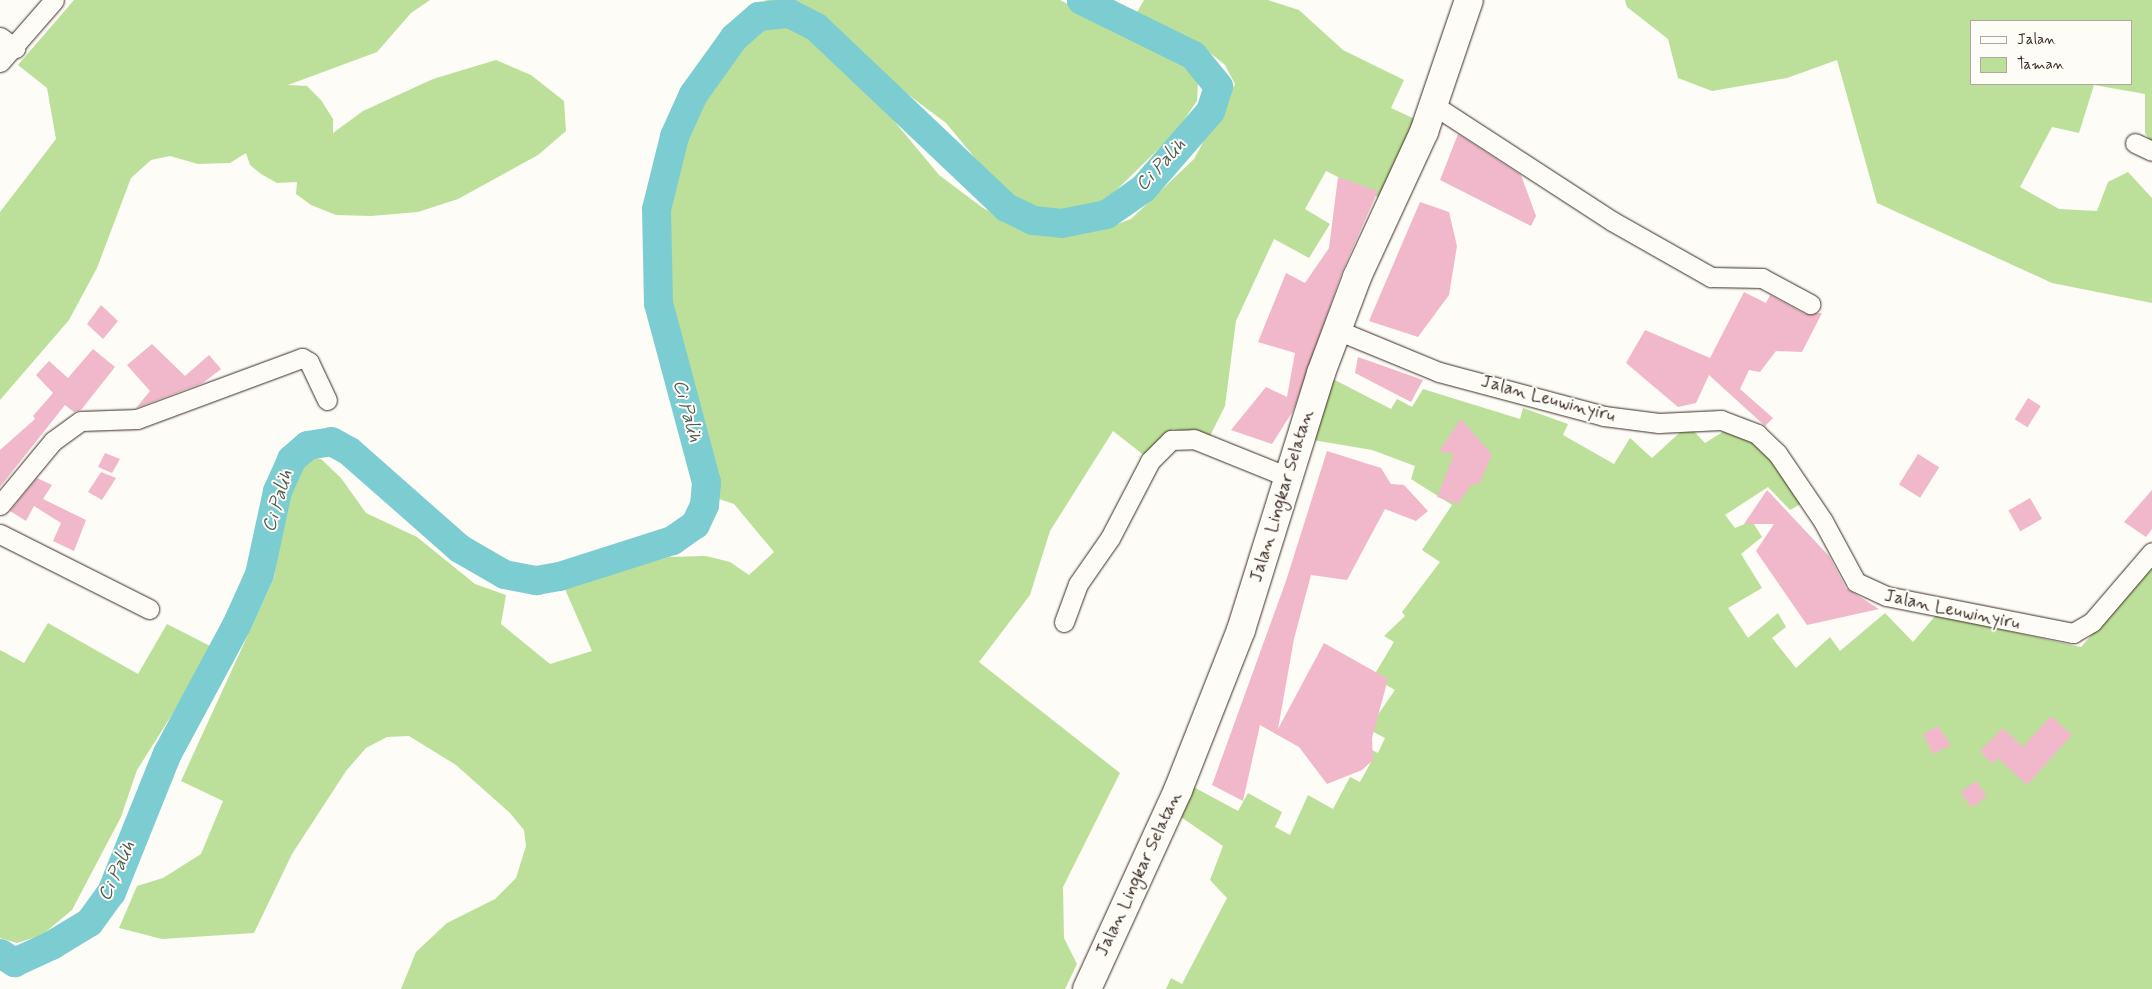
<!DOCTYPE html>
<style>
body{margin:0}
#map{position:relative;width:2152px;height:989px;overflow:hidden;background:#fdfcf7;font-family:Mynerve,sans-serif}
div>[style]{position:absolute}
.green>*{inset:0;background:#bce09a}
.river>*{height:29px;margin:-14.5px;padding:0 14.5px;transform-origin:14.5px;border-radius:14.5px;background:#7ccdd2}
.building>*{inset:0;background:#f1b8cb;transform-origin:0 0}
.roads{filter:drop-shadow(0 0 1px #3b2a1e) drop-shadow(0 0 1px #3b2a1e)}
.street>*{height:19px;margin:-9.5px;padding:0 9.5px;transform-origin:9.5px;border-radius:9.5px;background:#fdfcf7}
.secondary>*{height:28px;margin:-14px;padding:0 14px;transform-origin:14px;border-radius:14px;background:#fdfcf7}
span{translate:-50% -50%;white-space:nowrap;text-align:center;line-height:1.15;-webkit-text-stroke:4px #fdfcf7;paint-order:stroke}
.street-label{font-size:18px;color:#3b2a1e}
.water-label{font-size:19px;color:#4e5b54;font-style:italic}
.legend{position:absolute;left:1970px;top:20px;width:162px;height:65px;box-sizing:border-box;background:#fdfcf7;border:1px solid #afa8a0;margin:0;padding:6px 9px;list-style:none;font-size:15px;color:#3b2a1e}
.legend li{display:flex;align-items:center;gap:10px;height:25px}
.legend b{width:25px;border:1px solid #afa8a0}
</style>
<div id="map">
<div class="green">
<div style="clip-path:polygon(74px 0,430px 0,411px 13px,377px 52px,288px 85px,307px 86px,321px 100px,333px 119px,333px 133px,363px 111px,433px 79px,496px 60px,531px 75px,564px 101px,566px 131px,538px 155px,458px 199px,418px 212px,371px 216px,336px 215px,311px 205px,296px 194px,297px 182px,277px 183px,261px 174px,250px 165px,246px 153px,230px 163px,198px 164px,170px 156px,151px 160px,131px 178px,97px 268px,69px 320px,0 400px,0 212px,56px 139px,47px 88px,18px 65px)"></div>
<div style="clip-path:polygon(763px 0,1060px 0,1176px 59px,1198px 81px,1197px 101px,1175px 133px,1102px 204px,1064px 215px,1044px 212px,1018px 204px,1000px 188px,946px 123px,878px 72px,837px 28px,805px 8px)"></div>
<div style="clip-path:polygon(1144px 0,1268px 0,1299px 10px,1343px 50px,1404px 80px,1391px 108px,1417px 120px,1384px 200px,1326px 171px,1305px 209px,1330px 224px,1309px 258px,1274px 239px,1236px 321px,1225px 406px,1209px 438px,1173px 429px,1145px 456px,1113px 431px,1050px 531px,1030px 595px,979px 662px,1120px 773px,1063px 887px,1064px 938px,1077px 964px,1065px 989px,401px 989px,416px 952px,447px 923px,495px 899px,516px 878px,526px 846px,524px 830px,510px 813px,456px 765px,409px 736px,387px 737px,366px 748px,346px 771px,292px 854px,254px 933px,162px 939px,119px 928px,137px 886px,163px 878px,201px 854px,223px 801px,181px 781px,274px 578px,285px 496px,294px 474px,309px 457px,321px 459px,341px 478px,366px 513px,417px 537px,475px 584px,506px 595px,501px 624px,550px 664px,592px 651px,564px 587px,669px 557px,706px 556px,730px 562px,749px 575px,774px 552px,734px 504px,716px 498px,711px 453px,667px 304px,667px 203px,676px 159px,690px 119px,741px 45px,766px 27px,787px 26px,806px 34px,890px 116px,939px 175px,983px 208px,1027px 230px,1061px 236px,1102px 230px,1131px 219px,1194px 159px,1235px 84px,1225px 65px,1209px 52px,1136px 14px)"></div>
<div style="clip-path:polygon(evenodd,1625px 0,2152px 0,2152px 143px,2145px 133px,2145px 94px,2094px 85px,2079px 133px,2052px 127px,2020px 187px,2059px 209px,2097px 211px,2108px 182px,2128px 172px,2152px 198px,2152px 303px,2052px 283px,1877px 203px,1837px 60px,1787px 78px,1712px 91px,1678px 78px,1668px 39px,1627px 7px,1625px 0,1971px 21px,2131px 21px,2131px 84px,1971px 84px,1971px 21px)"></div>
<div style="clip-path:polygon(1333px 379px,1391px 409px,1397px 399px,1412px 407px,1423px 389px,1520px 419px,1523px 408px,1568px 424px,1563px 435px,1614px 464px,1630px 438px,1652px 458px,1688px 425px,1705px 443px,1726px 430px,1755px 440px,1806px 501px,1790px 510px,1768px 487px,1725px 515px,1735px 528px,1752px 521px,1762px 537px,1741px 554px,1762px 588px,1728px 608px,1748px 638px,1778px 613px,1786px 627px,1772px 638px,1796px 668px,1830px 637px,1840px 651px,1885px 613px,1913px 642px,1936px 615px,2081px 647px,2152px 567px,2152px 989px,1166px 989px,1171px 978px,1182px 984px,1227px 898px,1210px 880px,1223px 846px,1178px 815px,1190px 785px,1238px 811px,1248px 793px,1282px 812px,1275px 827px,1290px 835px,1308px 795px,1333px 809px,1350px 777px,1360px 782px,1371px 762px,1362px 745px,1378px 753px,1385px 738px,1368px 729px,1395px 690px,1373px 677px,1394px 642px,1384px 636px,1405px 616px,1402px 612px,1440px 562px,1422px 550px,1452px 505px,1411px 479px,1415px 466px,1372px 450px,1313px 440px)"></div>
<div style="clip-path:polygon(48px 623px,138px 674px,167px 624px,214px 648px,137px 770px,121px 817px,72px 910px,42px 935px,17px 943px,0 938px,0 650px,24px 663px)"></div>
</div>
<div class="river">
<div style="left:0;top:953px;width:17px;rotate:33deg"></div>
<div style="left:14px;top:962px;width:41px;rotate:-24.7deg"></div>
<div style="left:51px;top:945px;width:44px;rotate:-31.2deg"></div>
<div style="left:89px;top:922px;width:37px;rotate:-54deg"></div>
<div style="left:111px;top:892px;width:150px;rotate:-68.1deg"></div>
<div style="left:167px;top:753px;width:145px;rotate:-61.7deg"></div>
<div style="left:236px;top:625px;width:56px;rotate:-65.7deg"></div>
<div style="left:259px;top:574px;width:85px;rotate:-77.8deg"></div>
<div style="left:277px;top:491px;width:35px;rotate:-66deg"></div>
<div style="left:291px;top:459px;width:21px;rotate:-41deg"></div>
<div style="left:307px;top:445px;width:24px;rotate:-9deg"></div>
<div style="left:331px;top:441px;width:21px;rotate:29deg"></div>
<div style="left:349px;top:451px;width:147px;rotate:41.4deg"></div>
<div style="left:459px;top:548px;width:52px;rotate:30deg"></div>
<div style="left:504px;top:574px;width:33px;rotate:11deg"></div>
<div style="left:536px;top:580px;width:23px;rotate:-10deg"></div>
<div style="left:559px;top:576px;width:119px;rotate:-17.7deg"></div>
<div style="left:672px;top:540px;width:28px;rotate:-35deg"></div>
<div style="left:695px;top:524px;width:21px;rotate:-65deg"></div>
<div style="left:704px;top:505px;width:23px;rotate:-85deg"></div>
<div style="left:706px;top:482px;width:185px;rotate:-105deg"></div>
<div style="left:658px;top:303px;width:94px;rotate:-91.2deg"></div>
<div style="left:656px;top:209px;width:75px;rotate:-76.1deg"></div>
<div style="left:674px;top:136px;width:46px;rotate:-65.7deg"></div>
<div style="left:693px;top:94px;width:70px;rotate:-54.3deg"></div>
<div style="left:734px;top:37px;width:32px;rotate:-41deg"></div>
<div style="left:758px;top:16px;width:31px;rotate:-6deg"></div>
<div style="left:789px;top:13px;width:30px;rotate:27deg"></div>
<div style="left:816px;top:27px;width:262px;rotate:43.5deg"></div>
<div style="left:1006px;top:207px;width:30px;rotate:26deg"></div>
<div style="left:1033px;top:220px;width:28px;rotate:6deg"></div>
<div style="left:1061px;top:223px;width:46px;rotate:-11.3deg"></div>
<div style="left:1106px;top:214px;width:45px;rotate:-35.1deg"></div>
<div style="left:1143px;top:188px;width:102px;rotate:-49deg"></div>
<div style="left:1210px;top:111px;width:26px;rotate:-72deg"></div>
<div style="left:1218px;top:86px;width:40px;rotate:-129deg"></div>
<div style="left:1193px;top:55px;width:125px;rotate:-153.8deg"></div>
</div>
<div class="building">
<div style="clip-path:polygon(1458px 134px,1521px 175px,1536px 216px,1531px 226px,1440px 180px)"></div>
<div style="clip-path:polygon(1338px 177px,1378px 191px,1342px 272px,1293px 411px,1272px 444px,1231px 430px,1266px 387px,1287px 397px,1295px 353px,1258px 342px,1286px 273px,1305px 283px,1329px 248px)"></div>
<div style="clip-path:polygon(1420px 202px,1449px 212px,1457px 246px,1449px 295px,1418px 337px,1369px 321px)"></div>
<div style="clip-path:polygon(1744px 292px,1766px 303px,1770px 295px,1805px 314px,1822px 313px,1802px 352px,1776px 351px,1760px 372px,1749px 370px,1740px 389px,1773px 418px,1765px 426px,1709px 375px,1696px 403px,1678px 407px,1626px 363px,1645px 330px,1710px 358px)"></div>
<div style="clip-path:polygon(101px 305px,118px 321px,103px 339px,87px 324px)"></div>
<div style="clip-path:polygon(152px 344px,185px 376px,209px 355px,221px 369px,203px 383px,136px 408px,150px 391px,127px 365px)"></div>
<div style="clip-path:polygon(93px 349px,115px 367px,81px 410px,74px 412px,65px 405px,0 487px,0 450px,35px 419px,33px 416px,53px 393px,36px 375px,49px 361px,68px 378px)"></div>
<div style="clip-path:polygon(1358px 357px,1423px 380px,1411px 402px,1355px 373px)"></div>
<div style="left:2028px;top:398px;width:15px;height:25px;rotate:32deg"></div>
<div style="clip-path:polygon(1461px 419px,1492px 455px,1479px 484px,1472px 484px,1458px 504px,1437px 497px,1454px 454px,1439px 451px)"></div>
<div style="clip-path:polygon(1327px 451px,1381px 468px,1391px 484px,1404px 485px,1428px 511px,1416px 521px,1385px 509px,1347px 580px,1311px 575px,1294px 639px,1278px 729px,1324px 643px,1388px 679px,1372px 738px,1373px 760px,1362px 770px,1327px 784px,1299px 747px,1260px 725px,1243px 801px,1212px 785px,1286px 581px)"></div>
<div style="clip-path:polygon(105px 453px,120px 459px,112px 473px,98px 467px)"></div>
<div style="left:1918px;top:454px;width:25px;height:36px;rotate:32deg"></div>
<div style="clip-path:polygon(101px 472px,116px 478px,102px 500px,88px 492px)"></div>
<div style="clip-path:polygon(37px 478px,52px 485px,43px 499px,86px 520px,74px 551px,53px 541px,61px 523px,34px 506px,26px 521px,10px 511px)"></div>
<div style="clip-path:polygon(1767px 490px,1829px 556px,1846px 588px,1879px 609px,1807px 625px,1756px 551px,1774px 524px,1744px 524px)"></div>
<div style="clip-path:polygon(2152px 490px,2152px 529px,2146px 537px,2124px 522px)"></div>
<div style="left:2030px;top:498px;width:24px;height:25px;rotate:60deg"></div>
<div style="clip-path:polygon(2051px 716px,2072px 735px,2027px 785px,1998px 758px,1992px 764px,1980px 751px,2003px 728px,2023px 747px)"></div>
<div style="clip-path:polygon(1938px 726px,1951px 745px,1933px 754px,1923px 734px)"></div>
<div style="left:1976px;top:781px;width:19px;height:19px;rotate:55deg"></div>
</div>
<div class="roads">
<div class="street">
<div style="left:0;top:37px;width:19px;rotate:36deg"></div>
<div style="left:0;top:62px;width:82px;rotate:-48.9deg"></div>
<div style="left:1435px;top:106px;width:211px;rotate:33deg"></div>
<div style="left:1612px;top:221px;width:114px;rotate:29.5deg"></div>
<div style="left:1711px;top:277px;width:51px;rotate:1.1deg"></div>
<div style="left:1762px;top:278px;width:55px;rotate:28.4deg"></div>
<div style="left:2135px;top:143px;width:19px;rotate:25deg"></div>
<div style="left:1337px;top:330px;width:110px;rotate:22.4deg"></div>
<div style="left:1439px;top:372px;width:171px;rotate:14.9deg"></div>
<div style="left:1604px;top:416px;width:55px;rotate:7.3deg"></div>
<div style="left:1659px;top:423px;width:62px;rotate:-2.8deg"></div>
<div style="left:1721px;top:420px;width:39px;rotate:21deg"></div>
<div style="left:1757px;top:434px;width:28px;rotate:44deg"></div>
<div style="left:1777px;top:453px;width:82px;rotate:55.9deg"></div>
<div style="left:1823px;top:521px;width:69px;rotate:61.6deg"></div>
<div style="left:1856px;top:582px;width:33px;rotate:25deg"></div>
<div style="left:1886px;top:596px;width:191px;rotate:11.2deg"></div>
<div style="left:2073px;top:633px;width:22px;rotate:-30deg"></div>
<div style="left:2092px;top:622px;width:92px;rotate:-49.4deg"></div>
<div style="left:0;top:505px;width:83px;rotate:-50.4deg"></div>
<div style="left:53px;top:441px;width:34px;rotate:-36deg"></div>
<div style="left:81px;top:421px;width:56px;rotate:-2deg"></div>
<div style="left:137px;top:419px;width:176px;rotate:-20.3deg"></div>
<div style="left:302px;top:358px;width:8px;rotate:30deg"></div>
<div style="left:309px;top:362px;width:42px;rotate:64.7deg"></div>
<div style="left:0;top:534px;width:167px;rotate:26.7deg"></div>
<div style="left:1064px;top:622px;width:40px;rotate:-69.8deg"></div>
<div style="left:1078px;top:584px;width:56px;rotate:-55.2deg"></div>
<div style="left:1110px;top:538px;width:87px;rotate:-62.5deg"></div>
<div style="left:1150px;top:461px;width:30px;rotate:-45deg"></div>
<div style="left:1171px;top:440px;width:23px;rotate:-2deg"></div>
<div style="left:1194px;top:439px;width:101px;rotate:22deg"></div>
</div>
<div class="secondary">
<div style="left:1087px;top:989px;width:219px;rotate:-65.4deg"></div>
<div style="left:1178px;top:790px;width:172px;rotate:-68.5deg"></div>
<div style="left:1241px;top:630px;width:269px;rotate:-72.7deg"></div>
<div style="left:1321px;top:373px;width:103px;rotate:-69.4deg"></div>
<div style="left:1357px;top:277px;width:160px;rotate:-65.2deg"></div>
<div style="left:1424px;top:132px;width:139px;rotate:-71.2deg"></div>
</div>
</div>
<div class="street-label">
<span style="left:1548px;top:399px;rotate:15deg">Jalan Leuwinyiru</span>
<span style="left:1282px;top:496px;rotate:-73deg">Jalan Lingkar Selatan</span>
<span style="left:1952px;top:610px;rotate:12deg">Jalan Leuwinyiru</span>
<span style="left:1139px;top:874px;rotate:-65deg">Jalan Lingkar Selatan</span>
</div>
<div class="water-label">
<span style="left:1161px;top:165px;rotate:-47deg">Ci Palih</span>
<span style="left:687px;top:411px;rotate:75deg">Ci Palih</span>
<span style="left:278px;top:501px;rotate:-73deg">Ci Palih</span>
<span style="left:117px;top:871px;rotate:-65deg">Ci Palih</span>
</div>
<ul class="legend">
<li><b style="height:6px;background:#fdfcf7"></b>Jalan</li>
<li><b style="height:14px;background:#bce09a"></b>Taman</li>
</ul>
</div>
